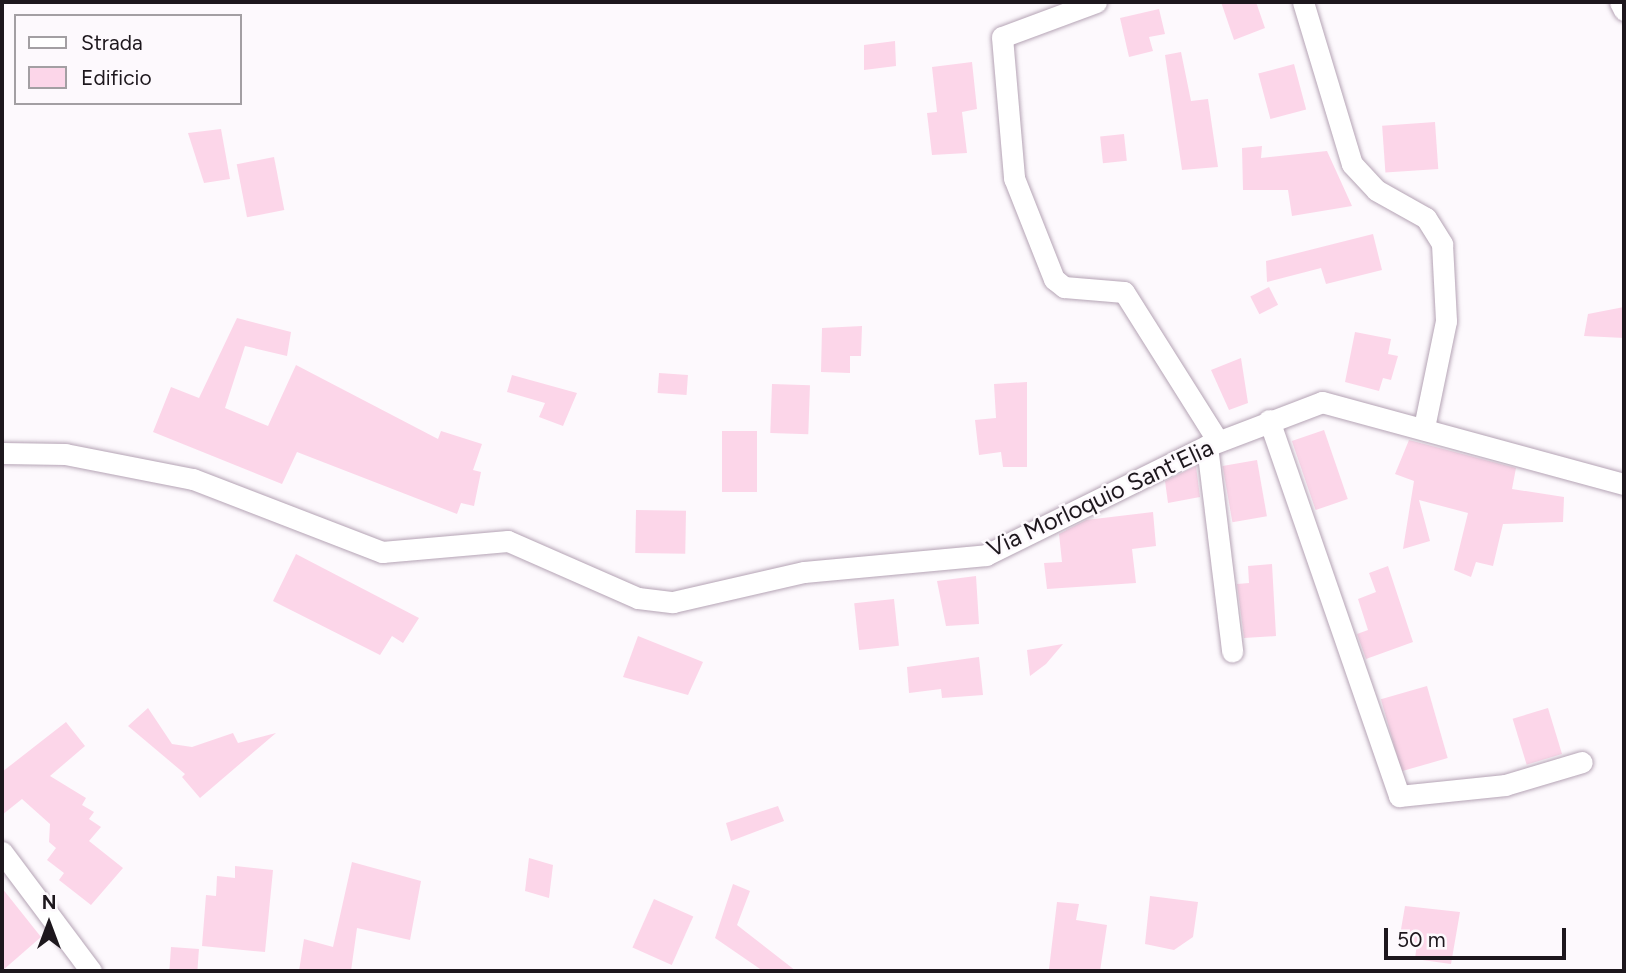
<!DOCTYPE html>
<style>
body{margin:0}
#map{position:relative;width:1626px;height:973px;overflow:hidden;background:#fdf9fd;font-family:Figtree,sans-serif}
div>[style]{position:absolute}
.building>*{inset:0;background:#fcd6e9;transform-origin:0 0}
.roads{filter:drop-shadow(0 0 2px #b5a4b5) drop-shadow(0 0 2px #b5a4b5)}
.street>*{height:21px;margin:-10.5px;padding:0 10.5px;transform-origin:10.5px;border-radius:10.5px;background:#fff}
span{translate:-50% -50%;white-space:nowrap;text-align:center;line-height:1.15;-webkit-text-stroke:5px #fdf9fd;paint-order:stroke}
.street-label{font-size:24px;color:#1d171d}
.frame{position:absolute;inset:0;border:4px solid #1d171d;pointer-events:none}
.legend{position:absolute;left:14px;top:14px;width:228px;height:91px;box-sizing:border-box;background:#fdf9fd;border:2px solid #a39fa3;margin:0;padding:9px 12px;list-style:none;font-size:21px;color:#1d171d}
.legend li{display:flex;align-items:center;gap:14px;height:35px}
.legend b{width:35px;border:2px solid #a39fa3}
.north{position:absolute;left:14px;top:889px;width:70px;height:70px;-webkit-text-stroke:5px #fdf9fd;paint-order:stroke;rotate:0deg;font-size:19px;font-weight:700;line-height:28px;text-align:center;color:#1d171d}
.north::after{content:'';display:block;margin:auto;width:24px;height:32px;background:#1d171d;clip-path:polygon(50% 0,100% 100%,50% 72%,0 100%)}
.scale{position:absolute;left:1384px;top:928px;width:182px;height:32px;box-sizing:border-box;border:4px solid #1d171d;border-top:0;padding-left:9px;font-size:21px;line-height:24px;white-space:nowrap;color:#1d171d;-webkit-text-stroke:5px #fdf9fd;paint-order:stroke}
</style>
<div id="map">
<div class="building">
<div style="clip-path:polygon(1221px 2px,1256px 2px,1265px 28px,1234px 40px)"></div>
<div style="clip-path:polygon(1159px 9px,1165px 34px,1149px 37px,1153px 51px,1129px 57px,1120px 18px)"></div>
<div style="clip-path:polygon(895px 41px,896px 66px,864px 70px,864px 45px)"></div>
<div style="clip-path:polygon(1181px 52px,1191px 101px,1208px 99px,1218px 167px,1182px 170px,1165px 55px)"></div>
<div style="clip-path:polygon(972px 62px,977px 109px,962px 112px,967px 153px,932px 155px,927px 113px,937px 112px,932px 67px)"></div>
<div style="left:1294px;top:64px;width:47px;height:37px;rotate:75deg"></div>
<div style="left:1435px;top:122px;width:47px;height:53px;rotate:86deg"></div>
<div style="clip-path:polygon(221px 129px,230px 179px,204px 183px,188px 133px)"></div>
<div style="left:1124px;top:134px;width:27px;height:24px;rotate:84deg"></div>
<div style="clip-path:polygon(1262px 146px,1261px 158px,1327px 151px,1352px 206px,1292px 216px,1288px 190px,1243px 190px,1242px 148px)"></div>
<div style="left:274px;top:157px;width:54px;height:38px;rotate:79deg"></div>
<div style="clip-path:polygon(1373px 234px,1382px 270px,1326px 284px,1321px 268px,1267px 282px,1266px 261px)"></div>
<div style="left:1269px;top:287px;width:20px;height:21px;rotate:63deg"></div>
<div style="clip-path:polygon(1624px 307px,1624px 338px,1584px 336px,1588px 314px)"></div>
<div style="clip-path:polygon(237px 318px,291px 332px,287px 356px,245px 346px,225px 408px,268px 426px,296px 365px,438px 439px,441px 431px,482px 444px,473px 470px,481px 472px,474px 506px,461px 503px,457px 514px,297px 452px,282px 484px,153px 432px,171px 387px,199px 398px)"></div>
<div style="clip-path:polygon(862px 326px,861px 356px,850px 356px,850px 373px,821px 372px,822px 328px)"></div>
<div style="clip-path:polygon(1355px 332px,1391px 339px,1388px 354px,1398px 356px,1391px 380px,1383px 378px,1379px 391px,1345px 382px)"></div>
<div style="clip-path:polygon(1241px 358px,1248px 403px,1229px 410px,1211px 370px)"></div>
<div style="left:659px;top:373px;width:29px;height:20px;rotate:4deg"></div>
<div style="clip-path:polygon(512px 375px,577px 393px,563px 426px,539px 417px,545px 403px,507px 392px)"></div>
<div style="clip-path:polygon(1027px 382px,1027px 467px,1003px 467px,1001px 452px,979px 455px,975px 420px,996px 418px,994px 384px)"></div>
<div style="left:772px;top:384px;width:38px;height:49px;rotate:2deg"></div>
<div style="left:1324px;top:430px;width:73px;height:34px;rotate:71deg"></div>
<div style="left:757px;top:431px;width:61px;height:35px;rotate:90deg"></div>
<div style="clip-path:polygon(1409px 440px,1516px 468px,1512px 489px,1564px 497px,1563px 522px,1503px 524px,1493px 566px,1476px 562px,1471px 577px,1454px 570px,1468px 513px,1419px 500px,1430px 541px,1403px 549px,1414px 481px,1395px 474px)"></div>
<div style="left:1257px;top:460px;width:57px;height:35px;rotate:80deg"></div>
<div style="clip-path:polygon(1196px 466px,1200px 497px,1168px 503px,1165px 481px)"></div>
<div style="left:636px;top:510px;width:50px;height:43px;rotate:1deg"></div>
<div style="clip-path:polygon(1153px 512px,1156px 546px,1132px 549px,1136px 583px,1047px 589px,1044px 563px,1062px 562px,1059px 534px,1086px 520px)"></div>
<div style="clip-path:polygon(296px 554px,419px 618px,403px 643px,392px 636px,380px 655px,273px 601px)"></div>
<div style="clip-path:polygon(1272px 564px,1276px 636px,1244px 638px,1237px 584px,1249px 583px,1248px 566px)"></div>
<div style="clip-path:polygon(1388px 566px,1413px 642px,1366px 659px,1357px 634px,1368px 630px,1358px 599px,1376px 592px,1369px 573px)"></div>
<div style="clip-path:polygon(976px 576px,979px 624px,946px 626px,937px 581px)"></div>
<div style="left:894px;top:599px;width:47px;height:40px;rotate:84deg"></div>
<div style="clip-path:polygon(638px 636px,703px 662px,688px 695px,623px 677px)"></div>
<div style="clip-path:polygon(1063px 644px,1046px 664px,1030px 676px,1027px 650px)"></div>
<div style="clip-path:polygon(979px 657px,983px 695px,942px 698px,941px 689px,909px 693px,907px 667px)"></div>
<div style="left:1427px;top:686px;width:75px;height:48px;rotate:74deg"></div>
<div style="clip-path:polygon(148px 708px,172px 744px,192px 747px,233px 733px,238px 743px,276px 733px,200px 798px,182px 777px,185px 774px,128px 726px)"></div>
<div style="left:1548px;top:708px;width:48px;height:37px;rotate:73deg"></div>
<div style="clip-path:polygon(66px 722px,85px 746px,50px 776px,86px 798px,82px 805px,94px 812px,89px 819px,101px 827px,89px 841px,123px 868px,91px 905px,59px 880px,64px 873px,47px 860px,56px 848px,49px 842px,50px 824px,22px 799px,2px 815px,2px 772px)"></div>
<div style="clip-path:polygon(778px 806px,784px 821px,731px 841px,726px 823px)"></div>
<div style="clip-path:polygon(529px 858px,553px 865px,549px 898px,525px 891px)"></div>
<div style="clip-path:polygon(352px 862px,421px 881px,410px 940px,357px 928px,351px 971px,299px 971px,304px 939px,333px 947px)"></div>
<div style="clip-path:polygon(235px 866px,273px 870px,265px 952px,202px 946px,206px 895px,216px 896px,217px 876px,235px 878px)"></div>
<div style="clip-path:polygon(733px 884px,750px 891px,737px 925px,796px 971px,763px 971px,715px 938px)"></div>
<div style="clip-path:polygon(2px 888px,41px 937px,2px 971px)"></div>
<div style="clip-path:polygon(1150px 896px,1198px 902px,1193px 937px,1174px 950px,1145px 944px)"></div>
<div style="left:654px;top:899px;width:43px;height:53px;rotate:24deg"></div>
<div style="clip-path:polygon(1057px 902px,1079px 904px,1076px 920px,1107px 925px,1100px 971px,1049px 969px)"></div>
<div style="clip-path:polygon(1405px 906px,1460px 912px,1451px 964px,1415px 959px,1417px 943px,1399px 941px)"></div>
<div style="left:171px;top:947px;width:28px;height:24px;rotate:4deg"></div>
</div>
<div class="roads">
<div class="street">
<div style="left:1096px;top:2px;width:100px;rotate:159.6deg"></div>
<div style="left:1002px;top:37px;width:142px;rotate:85.1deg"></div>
<div style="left:1014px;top:178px;width:109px;rotate:68.4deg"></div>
<div style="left:1054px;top:279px;width:13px;rotate:39deg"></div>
<div style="left:1064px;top:287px;width:60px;rotate:4.8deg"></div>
<div style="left:1124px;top:292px;width:176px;rotate:57.8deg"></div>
<div style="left:1303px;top:2px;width:169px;rotate:73.2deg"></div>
<div style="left:1352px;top:164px;width:35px;rotate:47deg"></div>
<div style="left:1376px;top:190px;width:57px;rotate:29.2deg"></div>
<div style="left:1426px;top:218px;width:31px;rotate:58deg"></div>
<div style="left:1442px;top:244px;width:77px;rotate:87deg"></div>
<div style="left:1446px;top:321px;width:108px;rotate:101.7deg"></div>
<div style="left:1620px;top:2px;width:9px;rotate:63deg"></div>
<div style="left:1269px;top:420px;width:398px;rotate:70.9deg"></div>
<div style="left:1399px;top:796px;width:107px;rotate:-5.9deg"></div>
<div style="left:1505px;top:785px;width:80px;rotate:-16.6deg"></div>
<div style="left:1207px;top:446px;width:207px;rotate:83deg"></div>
<div style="left:2px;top:453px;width:63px;rotate:0.9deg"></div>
<div style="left:65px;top:454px;width:130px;rotate:11.1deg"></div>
<div style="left:193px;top:479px;width:203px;rotate:21.1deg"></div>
<div style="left:382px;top:552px;width:126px;rotate:-5deg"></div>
<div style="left:508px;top:541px;width:142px;rotate:23.7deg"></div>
<div style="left:638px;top:598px;width:35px;rotate:7deg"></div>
<div style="left:673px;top:602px;width:134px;rotate:-12.9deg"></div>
<div style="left:804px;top:572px;width:183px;rotate:-5.3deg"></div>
<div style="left:986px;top:555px;width:246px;rotate:-26.3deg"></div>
<div style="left:1207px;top:446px;width:123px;rotate:-20.9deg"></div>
<div style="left:1322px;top:402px;width:313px;rotate:15.2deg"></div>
<div style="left:2px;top:852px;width:149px;rotate:53.2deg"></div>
</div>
</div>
<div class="street-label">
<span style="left:1100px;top:498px;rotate:-25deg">Via Morloquio Sant'Elia</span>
</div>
<div class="frame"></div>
<ul class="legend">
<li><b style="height:9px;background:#fff"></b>Strada</li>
<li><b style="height:19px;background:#fcd6e9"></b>Edificio</li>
</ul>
<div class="north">N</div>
<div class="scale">50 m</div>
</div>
